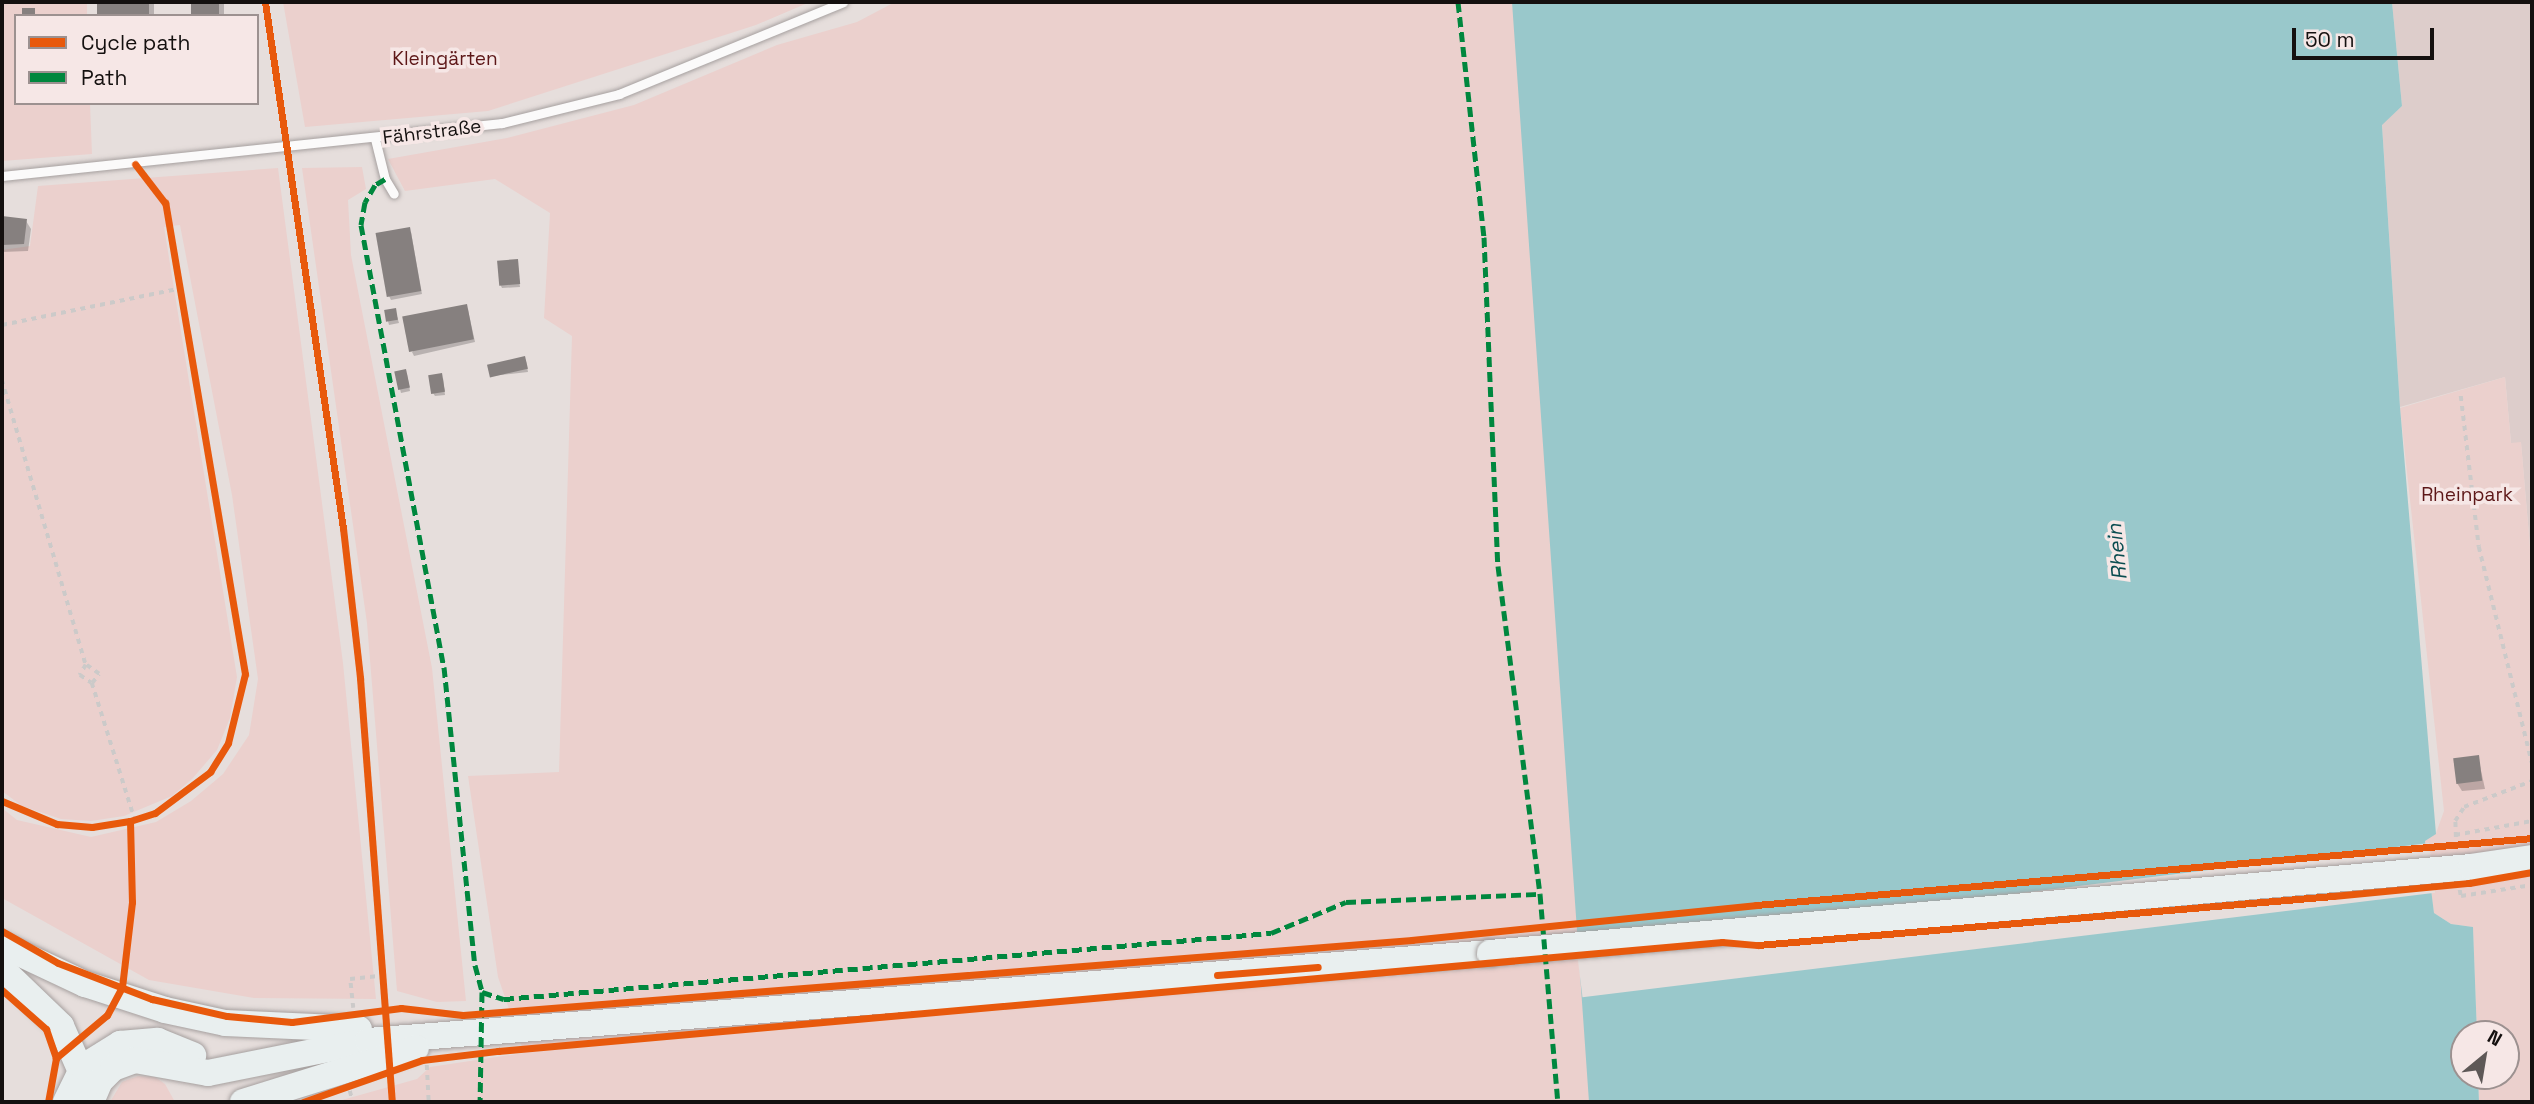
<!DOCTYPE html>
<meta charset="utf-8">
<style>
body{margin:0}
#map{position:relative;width:2534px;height:1104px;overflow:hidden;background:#e6dedc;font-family:"Space Grotesk",sans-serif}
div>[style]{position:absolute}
.built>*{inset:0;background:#ddcdcb}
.green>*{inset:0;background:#ebd0cd}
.water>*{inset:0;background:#99c8cb}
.pier>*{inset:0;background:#e6dedc;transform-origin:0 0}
.shadow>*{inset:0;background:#0003;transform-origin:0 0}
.building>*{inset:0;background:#86807f;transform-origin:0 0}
.path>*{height:3.5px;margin-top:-1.75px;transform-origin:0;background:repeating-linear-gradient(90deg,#cccac9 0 5px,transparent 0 10px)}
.roads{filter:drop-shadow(0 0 2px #a6a09f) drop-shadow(0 0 2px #a6a09f)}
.lane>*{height:9px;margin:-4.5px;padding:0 4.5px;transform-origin:4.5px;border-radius:4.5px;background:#fbfafa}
.secondary>*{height:26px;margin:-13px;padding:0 13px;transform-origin:13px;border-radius:13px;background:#e9efef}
.bridges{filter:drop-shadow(0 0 2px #a6a09f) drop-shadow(0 0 2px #a6a09f)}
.secondary-bridge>*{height:26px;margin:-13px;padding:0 13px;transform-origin:13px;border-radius:13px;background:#e9efef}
.quiet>*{height:5px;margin-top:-2.5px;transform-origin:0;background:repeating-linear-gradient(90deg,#00873e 0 10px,transparent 0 15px)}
.cycleway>*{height:7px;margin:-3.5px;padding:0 3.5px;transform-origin:3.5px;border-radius:3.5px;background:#e8590c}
span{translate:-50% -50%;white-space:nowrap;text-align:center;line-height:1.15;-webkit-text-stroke:7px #f6e7e6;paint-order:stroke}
.park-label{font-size:19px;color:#5d1718}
.street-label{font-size:19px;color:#14100f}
.water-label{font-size:21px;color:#094c50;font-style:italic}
.frame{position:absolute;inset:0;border:4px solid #14100f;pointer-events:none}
.legend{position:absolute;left:14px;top:14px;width:245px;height:91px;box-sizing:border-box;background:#f6e7e6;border:2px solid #9c9190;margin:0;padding:9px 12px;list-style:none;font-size:21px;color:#14100f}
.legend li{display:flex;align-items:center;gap:14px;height:35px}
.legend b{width:35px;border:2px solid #9c9190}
.north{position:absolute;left:2450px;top:1020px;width:70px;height:70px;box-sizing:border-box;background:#f6e7e6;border:2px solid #9c9190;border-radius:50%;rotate:30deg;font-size:19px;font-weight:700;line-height:28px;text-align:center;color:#14100f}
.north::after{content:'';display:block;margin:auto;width:24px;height:32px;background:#5e5857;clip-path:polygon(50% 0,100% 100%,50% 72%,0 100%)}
.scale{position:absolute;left:2292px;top:28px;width:142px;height:32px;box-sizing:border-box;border:4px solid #14100f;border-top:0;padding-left:9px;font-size:21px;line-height:24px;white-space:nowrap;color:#14100f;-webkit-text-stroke:5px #f6e7e6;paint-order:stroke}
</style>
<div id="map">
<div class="built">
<div style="clip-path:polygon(2392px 2px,2532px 2px,2532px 570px,2521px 443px,2511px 443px,2505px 377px,2400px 407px,2382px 124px,2402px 106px)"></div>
</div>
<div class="green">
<div style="clip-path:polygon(2px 2px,87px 2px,87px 16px,16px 16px,16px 103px,90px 103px,92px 154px,2px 161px)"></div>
<div style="clip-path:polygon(283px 2px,810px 2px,756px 25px,488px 111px,305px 127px)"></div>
<div style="clip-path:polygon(895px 2px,1533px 2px,1607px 1102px,335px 1102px,417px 1079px,430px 1067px,524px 1053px,498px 977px,468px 776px,559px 772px,572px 336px,544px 318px,550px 213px,495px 179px,405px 191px,388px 159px,507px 138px,634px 105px,777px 45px,857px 22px)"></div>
<div style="clip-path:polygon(362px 167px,366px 189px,348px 200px,351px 255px,432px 668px,466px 1001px,437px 1002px,397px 991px,367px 623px,302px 168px)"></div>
<div style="clip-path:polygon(278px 168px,343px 663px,376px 999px,254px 998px,149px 980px,2px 898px,2px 808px,17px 820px,91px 837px,156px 822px,191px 801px,223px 774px,249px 735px,258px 679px,232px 495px,180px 225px,164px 227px,237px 677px,230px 718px,217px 750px,192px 779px,172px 796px,124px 816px,91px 821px,61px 819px,22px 806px,2px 791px,2px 250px,30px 246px,38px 186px)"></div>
<div style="clip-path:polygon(2505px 377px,2511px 443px,2521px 442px,2532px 570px,2532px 1102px,2479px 1102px,2478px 1076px,2506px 1076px,2506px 1034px,2477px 1034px,2473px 927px,2451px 924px,2434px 913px,2425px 841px,2436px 833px,2444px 811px,2400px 408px)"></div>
<div style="clip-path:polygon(138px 1076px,155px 1077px,165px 1084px,175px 1102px,110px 1102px,122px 1082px)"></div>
</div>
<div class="water">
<div style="clip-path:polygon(1512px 2px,2392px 2px,2402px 106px,2382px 125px,2400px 407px,2436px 834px,2425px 841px,2434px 913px,2451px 924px,2473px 927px,2477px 1034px,2464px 1034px,2464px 1076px,2478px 1076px,2479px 1102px,1589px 1102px)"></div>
</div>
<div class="pier">
<div style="left:2429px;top:843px;width:50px;height:859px;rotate:83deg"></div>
</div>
<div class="shadow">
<div style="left:99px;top:2px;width:55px;height:14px"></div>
<div style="left:193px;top:2px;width:31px;height:14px"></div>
<div style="clip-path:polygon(2px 218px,26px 221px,31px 229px,28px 251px,2px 252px)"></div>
<div style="clip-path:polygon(411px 232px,422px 294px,391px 300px,389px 296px)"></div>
<div style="clip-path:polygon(517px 261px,520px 287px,502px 288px,500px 284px)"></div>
<div style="clip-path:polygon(395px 310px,399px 323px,389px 325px,388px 321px)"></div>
<div style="clip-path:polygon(468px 310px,475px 342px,414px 356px,412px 352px)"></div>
<div style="clip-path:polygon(526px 361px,528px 372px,491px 376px)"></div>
<div style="clip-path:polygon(407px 374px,410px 391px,401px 393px,400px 389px)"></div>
<div style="clip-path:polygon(443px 378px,445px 395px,435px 396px,433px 393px)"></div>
<div style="clip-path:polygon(2478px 757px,2485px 789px,2462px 791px,2457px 783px)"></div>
</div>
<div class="building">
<div style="left:97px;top:2px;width:52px;height:14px"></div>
<div style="left:191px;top:2px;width:28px;height:14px"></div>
<div style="left:22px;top:8px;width:13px;height:8px"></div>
<div style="clip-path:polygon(2px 216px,27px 219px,24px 244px,2px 245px)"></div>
<div style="left:410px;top:227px;width:65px;height:35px;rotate:80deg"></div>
<div style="left:518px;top:259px;width:25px;height:21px;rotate:85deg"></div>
<div style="left:467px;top:304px;width:36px;height:66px;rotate:79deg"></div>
<div style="left:396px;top:308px;width:12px;height:12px;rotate:81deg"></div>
<div style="left:525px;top:356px;width:13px;height:39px;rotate:77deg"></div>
<div style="left:406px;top:369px;width:19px;height:12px;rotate:78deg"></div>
<div style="left:442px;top:373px;width:19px;height:14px;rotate:81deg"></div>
<div style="left:2479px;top:755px;width:26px;height:26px;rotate:83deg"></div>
</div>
<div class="path">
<div style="left:2px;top:325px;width:184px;rotate:-11.6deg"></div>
<div style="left:2px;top:380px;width:297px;rotate:73.6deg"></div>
<div style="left:86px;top:665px;width:12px;rotate:121deg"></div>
<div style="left:80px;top:675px;width:14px;rotate:34deg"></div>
<div style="left:92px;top:683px;width:11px;rotate:-52deg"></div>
<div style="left:99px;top:674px;width:16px;rotate:-145deg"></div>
<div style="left:2461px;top:396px;width:152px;rotate:83.2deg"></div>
<div style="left:2479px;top:547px;width:222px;rotate:76.2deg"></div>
<div style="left:92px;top:683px;width:144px;rotate:72.6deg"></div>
<div style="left:2455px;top:835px;width:78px;rotate:-10.3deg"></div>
<div style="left:2456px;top:847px;width:26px;rotate:-92deg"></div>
<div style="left:2455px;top:821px;width:17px;rotate:-57deg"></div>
<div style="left:2464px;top:807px;width:73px;rotate:-20.9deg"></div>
<div style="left:2460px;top:890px;width:6px;rotate:81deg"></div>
<div style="left:2461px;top:896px;width:72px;rotate:-8.8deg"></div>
<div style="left:353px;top:1008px;width:29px;rotate:-96deg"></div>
<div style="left:350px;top:979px;width:31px;rotate:-6deg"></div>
<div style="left:427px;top:1065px;width:37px;rotate:87deg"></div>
<div style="left:350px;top:1091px;width:11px;rotate:75deg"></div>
</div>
<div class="roads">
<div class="lane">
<div style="left:375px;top:139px;width:41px;rotate:76deg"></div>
<div style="left:385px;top:179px;width:17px;rotate:59deg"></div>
<div style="left:2px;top:176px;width:503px;rotate:-6.05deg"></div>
<div style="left:502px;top:123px;width:121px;rotate:-13.9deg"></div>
<div style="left:619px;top:94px;width:242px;rotate:-22.3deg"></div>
</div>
<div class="secondary">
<div style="left:2px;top:945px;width:92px;rotate:25.2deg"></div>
<div style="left:85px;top:984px;width:84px;rotate:18deg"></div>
<div style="left:165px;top:1010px;width:61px;rotate:12.2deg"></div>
<div style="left:225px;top:1023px;width:134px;rotate:2.6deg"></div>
<div style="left:2px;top:969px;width:82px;rotate:44deg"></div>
<div style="left:61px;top:1026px;width:62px;rotate:66.3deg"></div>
<div style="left:66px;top:1102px;width:39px;rotate:-64deg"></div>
<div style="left:83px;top:1067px;width:44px;rotate:-31.9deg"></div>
<div style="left:120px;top:1044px;width:38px;rotate:-5deg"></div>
<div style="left:158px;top:1041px;width:38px;rotate:22deg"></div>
<div style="left:91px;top:1102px;width:23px;rotate:-67deg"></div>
<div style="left:100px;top:1081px;width:18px;rotate:-45deg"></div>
<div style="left:113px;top:1068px;width:23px;rotate:-20deg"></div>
<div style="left:135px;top:1060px;width:74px;rotate:10.1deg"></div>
<div style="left:208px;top:1073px;width:163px;rotate:-11.3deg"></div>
<div style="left:368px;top:1041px;width:1125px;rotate:-4.48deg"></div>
<div style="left:243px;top:1102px;width:181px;rotate:-17.3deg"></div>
</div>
</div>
<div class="bridges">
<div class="secondary-bridge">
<div style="left:1490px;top:953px;width:985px;rotate:-5.01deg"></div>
<div style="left:2471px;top:867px;width:62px;rotate:-8.4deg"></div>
</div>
</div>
<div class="quiet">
<div style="left:1458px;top:2px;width:236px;rotate:83.7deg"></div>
<div style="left:1484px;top:237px;width:329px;rotate:87.6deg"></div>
<div style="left:1498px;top:566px;width:331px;rotate:82.7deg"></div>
<div style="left:385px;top:179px;width:12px;rotate:149deg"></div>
<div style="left:375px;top:185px;width:20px;rotate:120deg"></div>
<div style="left:365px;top:202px;width:23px;rotate:100deg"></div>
<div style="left:361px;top:225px;width:450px;rotate:79.4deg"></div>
<div style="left:444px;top:667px;width:300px;rotate:84.1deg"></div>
<div style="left:475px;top:965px;width:28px;rotate:75deg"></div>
<div style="left:482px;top:992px;width:110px;rotate:91deg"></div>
<div style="left:482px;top:992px;width:23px;rotate:18deg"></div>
<div style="left:504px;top:999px;width:770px;rotate:-4.92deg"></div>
<div style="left:1271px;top:933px;width:81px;rotate:-22.5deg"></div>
<div style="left:1346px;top:902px;width:194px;rotate:-2.4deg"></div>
<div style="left:1540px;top:894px;width:209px;rotate:85.1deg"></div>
</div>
<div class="cycleway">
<div style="left:265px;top:2px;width:532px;rotate:81.57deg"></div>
<div style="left:343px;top:528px;width:151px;rotate:83.5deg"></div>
<div style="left:360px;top:678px;width:425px;rotate:85.7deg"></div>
<div style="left:2px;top:801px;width:60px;rotate:22.7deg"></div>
<div style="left:57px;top:824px;width:35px;rotate:5deg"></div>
<div style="left:92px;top:827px;width:38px;rotate:-9deg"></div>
<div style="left:130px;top:821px;width:81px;rotate:88.6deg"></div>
<div style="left:132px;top:902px;width:86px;rotate:96.7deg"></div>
<div style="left:122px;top:987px;width:32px;rotate:118deg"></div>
<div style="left:107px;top:1015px;width:67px;rotate:139.9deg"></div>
<div style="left:56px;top:1058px;width:45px;rotate:100.3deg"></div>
<div style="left:130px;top:821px;width:26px;rotate:-18deg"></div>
<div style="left:155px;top:813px;width:69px;rotate:-36.7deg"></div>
<div style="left:210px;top:772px;width:34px;rotate:-58deg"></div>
<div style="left:228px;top:743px;width:71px;rotate:-76.2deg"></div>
<div style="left:245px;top:674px;width:478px;rotate:-99.6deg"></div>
<div style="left:165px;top:203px;width:49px;rotate:-127.6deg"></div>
<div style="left:2px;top:931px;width:64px;rotate:29.7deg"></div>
<div style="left:58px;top:963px;width:101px;rotate:21deg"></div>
<div style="left:152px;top:999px;width:77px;rotate:12.8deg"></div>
<div style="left:227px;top:1016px;width:65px;rotate:5.3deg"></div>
<div style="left:292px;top:1022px;width:110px;rotate:-7.3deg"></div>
<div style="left:401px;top:1008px;width:62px;rotate:6.4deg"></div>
<div style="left:463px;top:1015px;width:952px;rotate:-4.52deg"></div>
<div style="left:1412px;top:940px;width:346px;rotate:-5.8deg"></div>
<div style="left:1756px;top:905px;width:779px;rotate:-4.93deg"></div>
<div style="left:1217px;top:975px;width:101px;rotate:-4.5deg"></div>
<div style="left:2px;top:990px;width:59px;rotate:41.6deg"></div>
<div style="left:46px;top:1029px;width:31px;rotate:71deg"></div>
<div style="left:303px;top:1102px;width:126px;rotate:-19.4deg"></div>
<div style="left:422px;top:1060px;width:77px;rotate:-6.8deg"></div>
<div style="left:498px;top:1051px;width:1229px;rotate:-5.09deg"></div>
<div style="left:1722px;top:942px;width:36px;rotate:5deg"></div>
<div style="left:1758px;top:945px;width:577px;rotate:-4.87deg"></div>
<div style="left:2333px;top:896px;width:137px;rotate:-5.5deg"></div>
<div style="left:2469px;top:883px;width:64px;rotate:-9.9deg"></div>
</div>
<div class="park-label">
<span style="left:445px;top:59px">Kleingärten</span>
<span style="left:2467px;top:495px">Rheinpark</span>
</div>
<div class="street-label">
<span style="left:432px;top:132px;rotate:-7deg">Fährstraße</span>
</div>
<div class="water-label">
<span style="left:2117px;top:552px;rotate:-96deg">Rhein</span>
</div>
<div class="frame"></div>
<ul class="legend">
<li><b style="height:9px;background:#e8590c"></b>Cycle path</li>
<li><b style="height:9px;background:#00873e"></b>Path</li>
</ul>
<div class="north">N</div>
<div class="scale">50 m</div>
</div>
